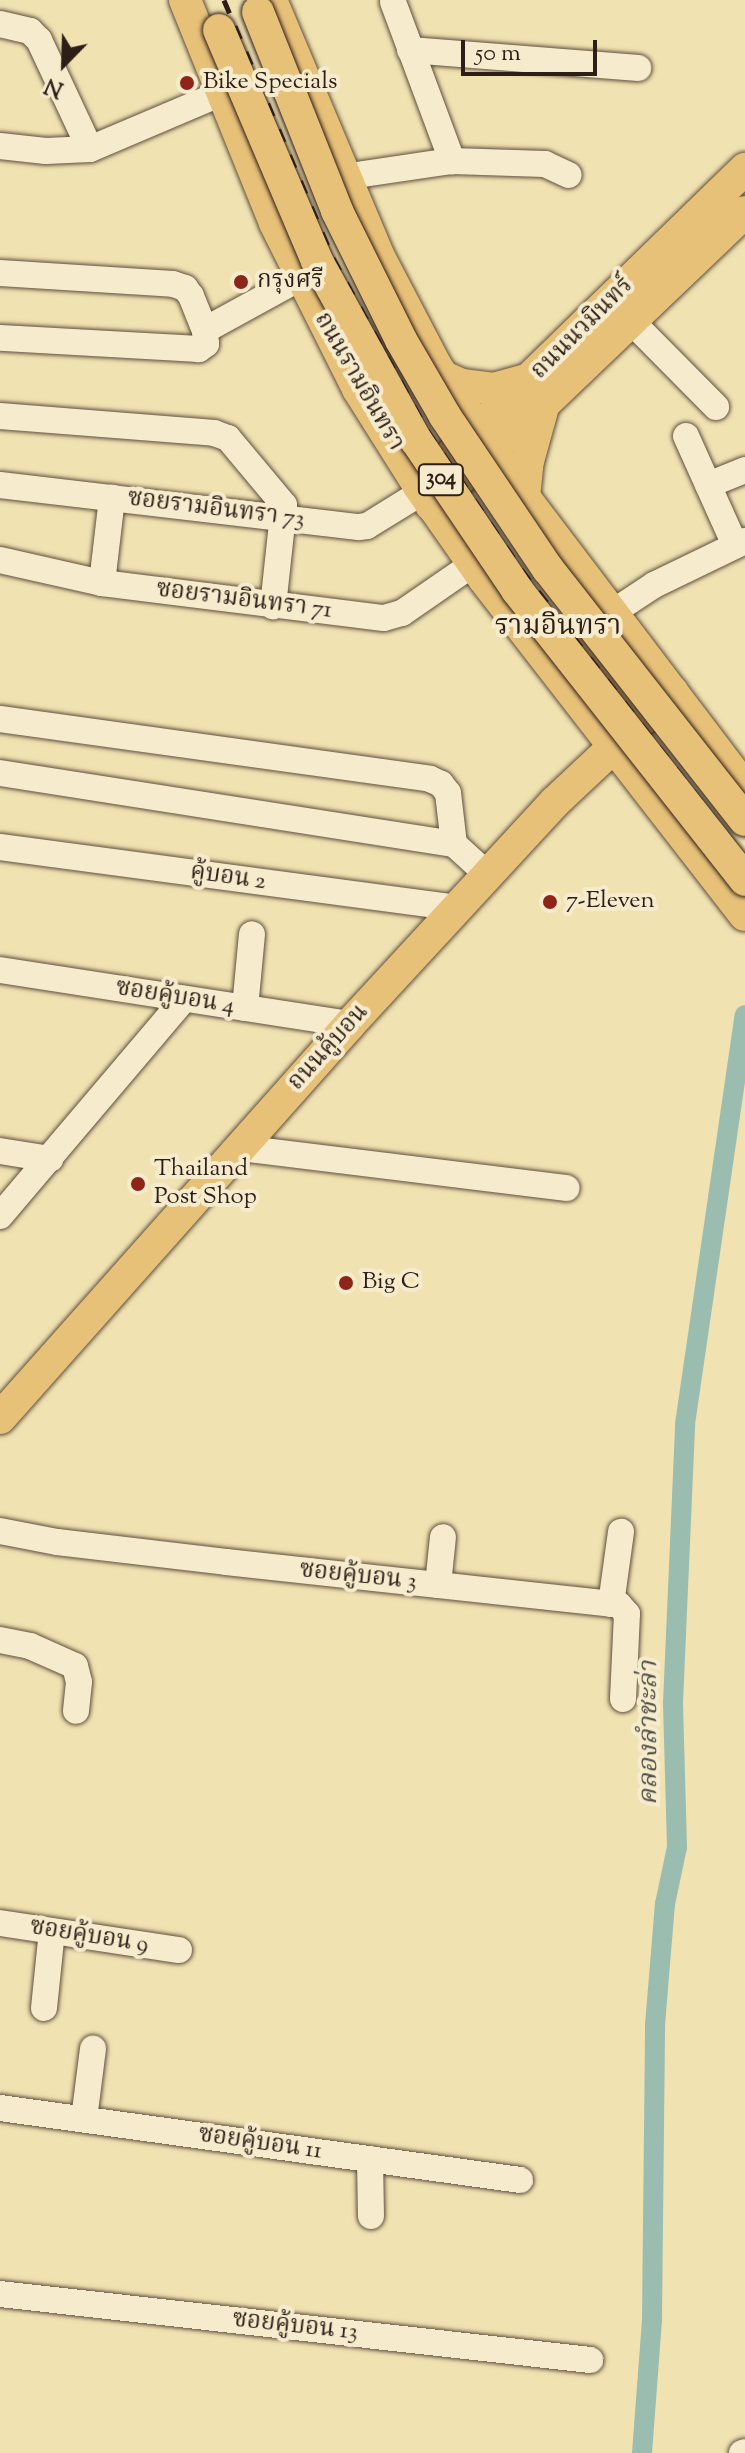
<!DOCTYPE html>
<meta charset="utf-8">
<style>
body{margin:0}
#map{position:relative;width:745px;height:2453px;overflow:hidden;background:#f1e2b2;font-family:"Sorts Mill Goudy","Noto Serif Thai",serif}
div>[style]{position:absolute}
.canal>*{height:20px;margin:-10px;padding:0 10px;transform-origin:10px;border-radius:10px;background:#9bbdb0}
.roads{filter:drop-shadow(0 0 2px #5e4f3e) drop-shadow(0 0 2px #5e4f3e)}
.minor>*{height:26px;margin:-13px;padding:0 13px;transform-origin:13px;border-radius:13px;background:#f6eccd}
.major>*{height:32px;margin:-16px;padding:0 16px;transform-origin:16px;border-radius:16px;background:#e8c179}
.rail>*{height:5px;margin-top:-2.5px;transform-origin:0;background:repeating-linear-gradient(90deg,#2d1e18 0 14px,transparent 0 28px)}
.bridges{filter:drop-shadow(0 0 2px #2d1e18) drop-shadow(0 0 2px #2d1e18)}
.major-bridge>*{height:32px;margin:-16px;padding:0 16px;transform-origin:16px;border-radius:16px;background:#e8c179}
.dots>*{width:22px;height:22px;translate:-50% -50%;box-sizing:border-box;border:4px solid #f6eccd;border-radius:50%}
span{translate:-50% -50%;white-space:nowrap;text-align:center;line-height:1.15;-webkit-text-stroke:8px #f6eccd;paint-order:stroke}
.shield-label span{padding:2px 6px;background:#f6eccd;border:2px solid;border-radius:6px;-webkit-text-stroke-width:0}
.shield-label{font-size:22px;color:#2d1e18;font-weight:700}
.poi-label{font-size:24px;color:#2d1e18}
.left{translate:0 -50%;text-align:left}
.street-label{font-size:24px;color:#2d1e18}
.water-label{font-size:26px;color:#4e4e46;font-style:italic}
.quarter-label{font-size:28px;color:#2d1e18}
.north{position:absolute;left:24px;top:24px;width:80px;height:80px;-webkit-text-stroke:6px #f6eccd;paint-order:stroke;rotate:203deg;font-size:22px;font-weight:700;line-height:32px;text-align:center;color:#2d1e18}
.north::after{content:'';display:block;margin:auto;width:28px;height:36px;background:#2d1e18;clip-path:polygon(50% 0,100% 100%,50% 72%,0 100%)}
.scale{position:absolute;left:461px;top:40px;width:136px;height:36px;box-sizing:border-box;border:4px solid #2d1e18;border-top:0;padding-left:10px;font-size:24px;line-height:28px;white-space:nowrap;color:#2d1e18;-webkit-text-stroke:6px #f6eccd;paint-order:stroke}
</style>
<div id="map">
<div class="canal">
<div style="left:642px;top:2453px;width:134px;rotate:-85.7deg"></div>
<div style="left:652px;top:2319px;width:294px;rotate:-89.4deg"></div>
<div style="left:655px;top:2025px;width:121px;rotate:-85.3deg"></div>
<div style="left:665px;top:1904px;width:58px;rotate:-78.1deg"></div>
<div style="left:677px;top:1847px;width:144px;rotate:-91.6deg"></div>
<div style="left:673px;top:1703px;width:279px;rotate:-87.5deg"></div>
<div style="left:685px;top:1424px;width:413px;rotate:-81.7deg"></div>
</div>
<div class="roads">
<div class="minor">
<div style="left:393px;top:2px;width:170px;rotate:69.6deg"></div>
<div style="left:0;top:24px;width:31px;rotate:13deg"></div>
<div style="left:30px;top:31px;width:13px;rotate:45deg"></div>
<div style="left:39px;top:40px;width:120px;rotate:64.9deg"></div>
<div style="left:410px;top:50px;width:229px;rotate:4.5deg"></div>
<div style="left:0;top:146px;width:46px;rotate:6.2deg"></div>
<div style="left:46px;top:151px;width:44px;rotate:-2.6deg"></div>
<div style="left:90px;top:149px;width:143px;rotate:-23deg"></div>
<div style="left:343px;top:177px;width:110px;rotate:-8.4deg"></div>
<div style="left:452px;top:161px;width:93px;rotate:1.8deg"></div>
<div style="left:545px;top:164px;width:26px;rotate:25deg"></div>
<div style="left:0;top:273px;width:173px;rotate:3.6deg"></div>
<div style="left:173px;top:284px;width:13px;rotate:18deg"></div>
<div style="left:185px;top:288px;width:10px;rotate:53deg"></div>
<div style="left:191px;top:296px;width:37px;rotate:68deg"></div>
<div style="left:205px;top:330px;width:14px;rotate:86deg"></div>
<div style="left:206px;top:344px;width:9px;rotate:144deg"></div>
<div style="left:199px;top:349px;width:199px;rotate:-176.8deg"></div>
<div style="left:631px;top:321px;width:121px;rotate:45.3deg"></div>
<div style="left:205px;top:330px;width:108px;rotate:-28.7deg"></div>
<div style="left:0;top:416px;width:215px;rotate:4.5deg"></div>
<div style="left:214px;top:433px;width:15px;rotate:20deg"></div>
<div style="left:228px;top:438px;width:87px;rotate:50.1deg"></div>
<div style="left:284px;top:505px;width:102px;rotate:96.2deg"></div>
<div style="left:686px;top:436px;width:120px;rotate:65.8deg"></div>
<div style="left:0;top:485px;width:361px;rotate:6.7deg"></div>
<div style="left:359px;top:527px;width:8px;rotate:-7deg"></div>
<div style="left:367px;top:526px;width:65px;rotate:-31.7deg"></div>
<div style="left:708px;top:485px;width:40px;rotate:-22deg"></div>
<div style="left:0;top:560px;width:105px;rotate:12.7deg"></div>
<div style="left:102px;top:583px;width:284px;rotate:7.1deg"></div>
<div style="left:384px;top:618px;width:19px;rotate:-16deg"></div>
<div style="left:402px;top:613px;width:86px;rotate:-34.6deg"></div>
<div style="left:102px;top:583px;width:86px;rotate:-83.3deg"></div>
<div style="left:610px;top:614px;width:53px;rotate:-33.4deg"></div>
<div style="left:654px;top:585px;width:101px;rotate:-25.8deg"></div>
<div style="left:0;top:719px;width:434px;rotate:7.9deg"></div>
<div style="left:430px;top:779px;width:12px;rotate:24deg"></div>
<div style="left:441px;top:784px;width:11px;rotate:52deg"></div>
<div style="left:448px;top:793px;width:51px;rotate:83.3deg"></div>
<div style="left:0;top:773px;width:460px;rotate:8.9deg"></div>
<div style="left:454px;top:844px;width:46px;rotate:42.4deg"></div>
<div style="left:0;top:847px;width:461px;rotate:7.6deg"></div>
<div style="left:0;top:970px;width:354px;rotate:8.8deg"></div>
<div style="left:245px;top:1008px;width:74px;rotate:-84.6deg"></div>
<div style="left:240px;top:1148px;width:329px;rotate:7deg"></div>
<div style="left:0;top:1151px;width:51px;rotate:9.1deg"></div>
<div style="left:0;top:1216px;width:285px;rotate:-49.7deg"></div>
<div style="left:0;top:1531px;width:58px;rotate:10.9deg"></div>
<div style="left:57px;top:1542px;width:170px;rotate:6.7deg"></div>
<div style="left:226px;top:1562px;width:395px;rotate:6.2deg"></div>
<div style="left:619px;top:1605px;width:12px;rotate:48deg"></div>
<div style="left:627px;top:1614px;width:85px;rotate:92.7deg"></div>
<div style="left:438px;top:1585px;width:48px;rotate:-84.1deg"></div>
<div style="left:611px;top:1604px;width:73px;rotate:-82.1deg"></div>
<div style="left:0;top:1640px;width:31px;rotate:11deg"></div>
<div style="left:30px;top:1646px;width:49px;rotate:24deg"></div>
<div style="left:75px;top:1666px;width:16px;rotate:76deg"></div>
<div style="left:79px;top:1682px;width:29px;rotate:96deg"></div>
<div style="left:0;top:1923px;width:181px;rotate:8.6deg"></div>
<div style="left:44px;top:2008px;width:77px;rotate:-84.1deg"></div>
<div style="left:0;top:2108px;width:525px;rotate:7.88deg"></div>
<div style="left:84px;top:2119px;width:71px;rotate:-82.7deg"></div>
<div style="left:370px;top:2159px;width:57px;rotate:89deg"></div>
<div style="left:0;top:2294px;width:594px;rotate:6.38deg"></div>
<div style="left:742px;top:2453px;width:3px;rotate:-18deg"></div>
</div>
<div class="major">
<div style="left:185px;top:0;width:240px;rotate:68deg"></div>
<div style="left:275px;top:223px;width:186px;rotate:63.4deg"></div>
<div style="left:358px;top:389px;width:115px;rotate:57.8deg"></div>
<div style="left:419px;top:486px;width:113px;rotate:55deg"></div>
<div style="left:484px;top:579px;width:425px;rotate:52.2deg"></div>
<div style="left:271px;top:0;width:279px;rotate:67.2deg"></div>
<div style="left:379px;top:257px;width:123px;rotate:62.4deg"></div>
<div style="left:436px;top:366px;width:158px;rotate:56.1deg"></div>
<div style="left:524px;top:497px;width:365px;rotate:52.8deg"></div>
<div style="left:444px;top:377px;width:20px;rotate:24deg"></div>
<div style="left:462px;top:385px;width:32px;rotate:7deg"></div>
<div style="left:494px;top:389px;width:41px;rotate:-15.8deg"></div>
<div style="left:419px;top:486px;width:455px;rotate:-44.2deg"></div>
<div style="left:524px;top:497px;width:36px;rotate:-84deg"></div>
<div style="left:528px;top:461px;width:56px;rotate:-74.5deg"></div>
<div style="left:431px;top:505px;width:150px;rotate:-41.8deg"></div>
<div style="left:543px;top:405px;width:279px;rotate:-43.7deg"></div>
<div style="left:582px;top:633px;width:94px;rotate:55deg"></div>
<div style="left:636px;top:710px;width:15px;rotate:94deg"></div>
<div style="left:0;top:1418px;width:527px;rotate:-48.38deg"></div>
<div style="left:350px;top:1024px;width:302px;rotate:-47.3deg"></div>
<div style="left:555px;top:802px;width:161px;rotate:-43.2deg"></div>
</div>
</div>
<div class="rail">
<div style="left:224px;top:0;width:280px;rotate:67.1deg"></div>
<div style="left:333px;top:258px;width:196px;rotate:61.3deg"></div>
<div style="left:427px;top:430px;width:168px;rotate:55.9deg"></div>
<div style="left:521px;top:569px;width:366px;rotate:52.2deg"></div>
</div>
<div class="bridges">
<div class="major-bridge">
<div style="left:258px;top:12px;width:214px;rotate:68.3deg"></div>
<div style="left:337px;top:211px;width:144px;rotate:63.6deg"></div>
<div style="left:401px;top:340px;width:88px;rotate:59.9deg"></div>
<div style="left:445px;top:416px;width:184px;rotate:56.1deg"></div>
<div style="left:548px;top:569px;width:319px;rotate:51.9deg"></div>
<div style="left:219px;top:30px;width:251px;rotate:67deg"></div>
<div style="left:317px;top:261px;width:205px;rotate:61.1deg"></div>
<div style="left:416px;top:440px;width:181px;rotate:56deg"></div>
<div style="left:517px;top:590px;width:369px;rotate:51.8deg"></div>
</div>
</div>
<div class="dots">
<div style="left:187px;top:83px;background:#8f2418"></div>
<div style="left:241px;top:282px;background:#8f2418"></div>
<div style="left:550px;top:902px;background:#8f2418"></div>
<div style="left:138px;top:1184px;background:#8f2418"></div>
<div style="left:346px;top:1283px;background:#8f2418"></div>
</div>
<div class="shield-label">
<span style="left:441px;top:480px">304</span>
</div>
<div class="poi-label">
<span class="left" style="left:203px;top:83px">Bike Specials</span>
<span class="left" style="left:257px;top:282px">กรุงศรี</span>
<span class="left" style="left:566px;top:902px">7-Eleven</span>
<span class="left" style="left:154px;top:1184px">Thailand<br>Post Shop</span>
<span class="left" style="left:362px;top:1283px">Big C</span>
</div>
<div class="street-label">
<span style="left:583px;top:329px;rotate:-45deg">ถนนนวมินทร์</span>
<span style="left:358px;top:382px;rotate:60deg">ถนนรามอินทรา</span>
<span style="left:216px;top:510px;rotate:7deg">ซอยรามอินทรา 73</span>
<span style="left:244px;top:601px;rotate:7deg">ซอยรามอินทรา 71</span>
<span style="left:228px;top:878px;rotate:8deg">คู้บอน 2</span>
<span style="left:175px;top:998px;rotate:9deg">ซอยคู้บอน 4</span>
<span style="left:329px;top:1048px;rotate:-48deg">ถนนคู้บอน</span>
<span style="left:358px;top:1577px;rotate:6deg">ซอยคู้บอน 3</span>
<span style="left:89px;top:1937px;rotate:9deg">ซอยคู้บอน 9</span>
<span style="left:260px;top:2144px;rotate:8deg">ซอยคู้บอน 11</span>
<span style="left:295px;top:2327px;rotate:6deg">ซอยคู้บอน 13</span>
</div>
<div class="water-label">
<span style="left:650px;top:1733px;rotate:-90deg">คลองลำชะล่า</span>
</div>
<div class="quarter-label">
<span style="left:558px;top:627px">รามอินทรา</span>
</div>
<div class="north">N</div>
<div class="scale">50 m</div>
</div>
